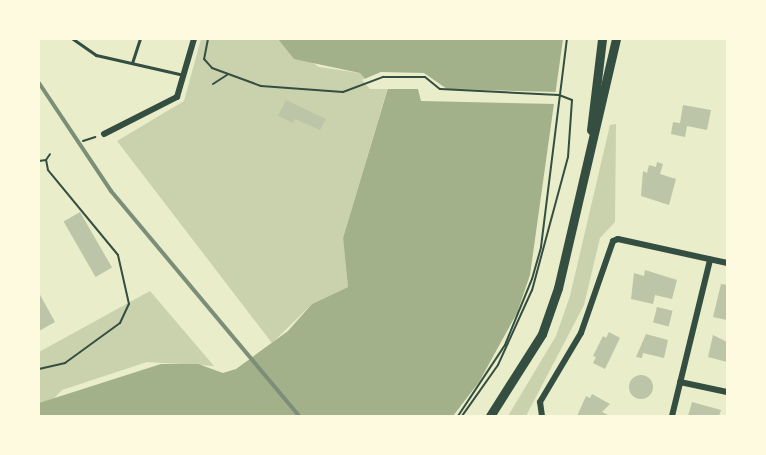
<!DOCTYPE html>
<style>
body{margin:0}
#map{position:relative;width:766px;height:455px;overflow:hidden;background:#e9edc9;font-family:Manrope,sans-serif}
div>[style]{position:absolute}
.green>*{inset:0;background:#cad2ad}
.water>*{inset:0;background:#a3b18a}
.pier>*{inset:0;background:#e9edc9}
.building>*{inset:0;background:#bcc5a7;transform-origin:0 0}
.round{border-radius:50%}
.path>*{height:2px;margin:-1px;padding:0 1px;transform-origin:1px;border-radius:1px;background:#344e41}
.service>*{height:3px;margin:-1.5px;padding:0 1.5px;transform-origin:1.5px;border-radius:1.5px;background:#344e41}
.minor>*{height:6px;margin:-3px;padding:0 3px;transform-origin:3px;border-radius:3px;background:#344e41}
.secondary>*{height:9px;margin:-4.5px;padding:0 4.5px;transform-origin:4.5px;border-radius:4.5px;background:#344e41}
.rail>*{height:4px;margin:-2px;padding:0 2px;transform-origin:2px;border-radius:2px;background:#7c8e77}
span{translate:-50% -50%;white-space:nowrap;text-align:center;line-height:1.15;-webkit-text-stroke:4.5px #fefae0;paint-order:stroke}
.frame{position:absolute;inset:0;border:40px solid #fefae0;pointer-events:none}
</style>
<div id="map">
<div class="green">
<div style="clip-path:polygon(201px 39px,278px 39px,319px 67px,360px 73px,372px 87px,388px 87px,343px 238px,348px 287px,312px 304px,272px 343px,117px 141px,184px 101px)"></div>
<div style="clip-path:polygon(616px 124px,615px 222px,600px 238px,584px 305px,526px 416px,508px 416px,556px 336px,570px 296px,610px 125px)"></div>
<div style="clip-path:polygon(150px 291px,214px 366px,147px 362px,62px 390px,39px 414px,39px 352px)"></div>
</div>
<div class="water">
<div style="clip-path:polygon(278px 39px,563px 39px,530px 275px,517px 313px,479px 382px,453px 416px,39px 416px,39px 403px,161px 364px,198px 364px,223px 373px,236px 369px,288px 331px,312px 304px,348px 287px,343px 238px,388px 88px,372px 87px,360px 73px,294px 59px)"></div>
</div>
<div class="pier">
<div style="clip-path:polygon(381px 72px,424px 73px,447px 89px,559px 92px,556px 104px,421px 101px,418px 89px,370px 89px,362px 80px)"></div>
</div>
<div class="building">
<div style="clip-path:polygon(286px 100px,326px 119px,320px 130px,295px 119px,293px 123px,278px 116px)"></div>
<div style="clip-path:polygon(683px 105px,711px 110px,707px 130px,687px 126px,685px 137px,671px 134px,673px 122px,680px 123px)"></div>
<div style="clip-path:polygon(657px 162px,663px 164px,660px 174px,676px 179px,669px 205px,641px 196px,643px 171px,647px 173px,649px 165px,656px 167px)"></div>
<div style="left:80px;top:212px;width:64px;height:19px;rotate:60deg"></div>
<div style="clip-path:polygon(645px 270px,677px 280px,672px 299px,655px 295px,653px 304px,631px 299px,634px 273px,644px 276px)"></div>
<div style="clip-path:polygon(721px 284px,727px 285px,727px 320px,713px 317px)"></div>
<div style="clip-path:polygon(39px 293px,55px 322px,39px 331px)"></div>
<div style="left:657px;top:307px;width:16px;height:16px;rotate:14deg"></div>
<div style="clip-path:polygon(609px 332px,620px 338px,605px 369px,593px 363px,596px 357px,593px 356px,603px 336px,606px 338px)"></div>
<div style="clip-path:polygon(646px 334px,668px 340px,664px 358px,643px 353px,642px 358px,636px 357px)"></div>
<div style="clip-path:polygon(713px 335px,727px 342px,727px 362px,708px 357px)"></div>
<div class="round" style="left:629px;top:375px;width:24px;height:24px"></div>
<div style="clip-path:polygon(592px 394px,610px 404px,602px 412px,610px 416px,577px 416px,586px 396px,590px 398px)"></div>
<div style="clip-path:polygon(692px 402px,721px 410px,719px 416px,688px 416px)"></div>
</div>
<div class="path">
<div style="left:208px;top:39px;width:20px;rotate:101deg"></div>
<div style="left:204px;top:59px;width:12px;rotate:48deg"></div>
<div style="left:212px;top:68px;width:52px;rotate:20.2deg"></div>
<div style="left:261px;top:86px;width:82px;rotate:4.2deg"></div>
<div style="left:343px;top:92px;width:43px;rotate:-20.6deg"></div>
<div style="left:383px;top:77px;width:42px"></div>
<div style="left:425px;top:77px;width:19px;rotate:39deg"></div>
<div style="left:440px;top:89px;width:119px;rotate:2.9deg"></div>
<div style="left:559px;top:95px;width:14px;rotate:21deg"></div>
<div style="left:572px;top:100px;width:57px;rotate:94deg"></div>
<div style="left:568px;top:157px;width:138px;rotate:105.1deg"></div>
<div style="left:532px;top:290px;width:82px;rotate:114.4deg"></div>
<div style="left:498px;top:365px;width:62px;rotate:125.2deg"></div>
<div style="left:213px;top:84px;width:17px;rotate:-33deg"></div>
<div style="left:83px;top:141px;width:13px;rotate:-18deg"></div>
<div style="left:39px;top:161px;width:7px;rotate:-8deg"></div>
<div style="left:39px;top:369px;width:27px;rotate:-13deg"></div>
<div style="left:65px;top:363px;width:68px;rotate:-36deg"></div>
<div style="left:120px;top:323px;width:21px;rotate:-65deg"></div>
<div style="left:129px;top:304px;width:50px;rotate:-102.7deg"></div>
<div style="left:118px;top:255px;width:110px;rotate:-129.5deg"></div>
<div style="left:48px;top:170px;width:10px;rotate:-101deg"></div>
<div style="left:46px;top:160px;width:7px;rotate:-56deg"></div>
<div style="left:458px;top:416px;width:85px;rotate:-56.5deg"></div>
<div style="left:505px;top:345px;width:71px;rotate:-67.8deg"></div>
<div style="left:532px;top:279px;width:33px;rotate:-74deg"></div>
<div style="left:541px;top:247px;width:210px;rotate:-82.9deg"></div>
</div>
<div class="service">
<div style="left:73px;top:39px;width:28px;rotate:35deg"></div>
<div style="left:96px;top:55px;width:90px;rotate:12.8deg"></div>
<div style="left:132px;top:63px;width:25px;rotate:-72deg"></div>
</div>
<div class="minor">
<div style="left:104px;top:134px;width:82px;rotate:-26.9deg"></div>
<div style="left:177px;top:97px;width:60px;rotate:-73.7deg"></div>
<div style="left:680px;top:382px;width:48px;rotate:12deg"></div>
<div style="left:542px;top:416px;width:14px;rotate:-98deg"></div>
<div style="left:540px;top:402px;width:80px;rotate:-59.3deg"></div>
<div style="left:581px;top:333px;width:97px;rotate:-70.8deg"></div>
<div style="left:613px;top:241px;width:5px;rotate:-22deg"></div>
<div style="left:618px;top:239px;width:112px;rotate:12.4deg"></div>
<div style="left:672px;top:416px;width:161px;rotate:-76.3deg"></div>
</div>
<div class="secondary">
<div style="left:591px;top:130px;width:92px;rotate:-83.1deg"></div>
<div style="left:490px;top:416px;width:97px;rotate:-57.6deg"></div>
<div style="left:542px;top:334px;width:49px;rotate:-70.8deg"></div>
<div style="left:558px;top:288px;width:256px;rotate:-76.9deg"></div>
</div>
<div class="rail">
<div style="left:39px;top:83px;width:130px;rotate:56.3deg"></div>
<div style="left:111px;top:191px;width:293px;rotate:50.1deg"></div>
</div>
<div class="frame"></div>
</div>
